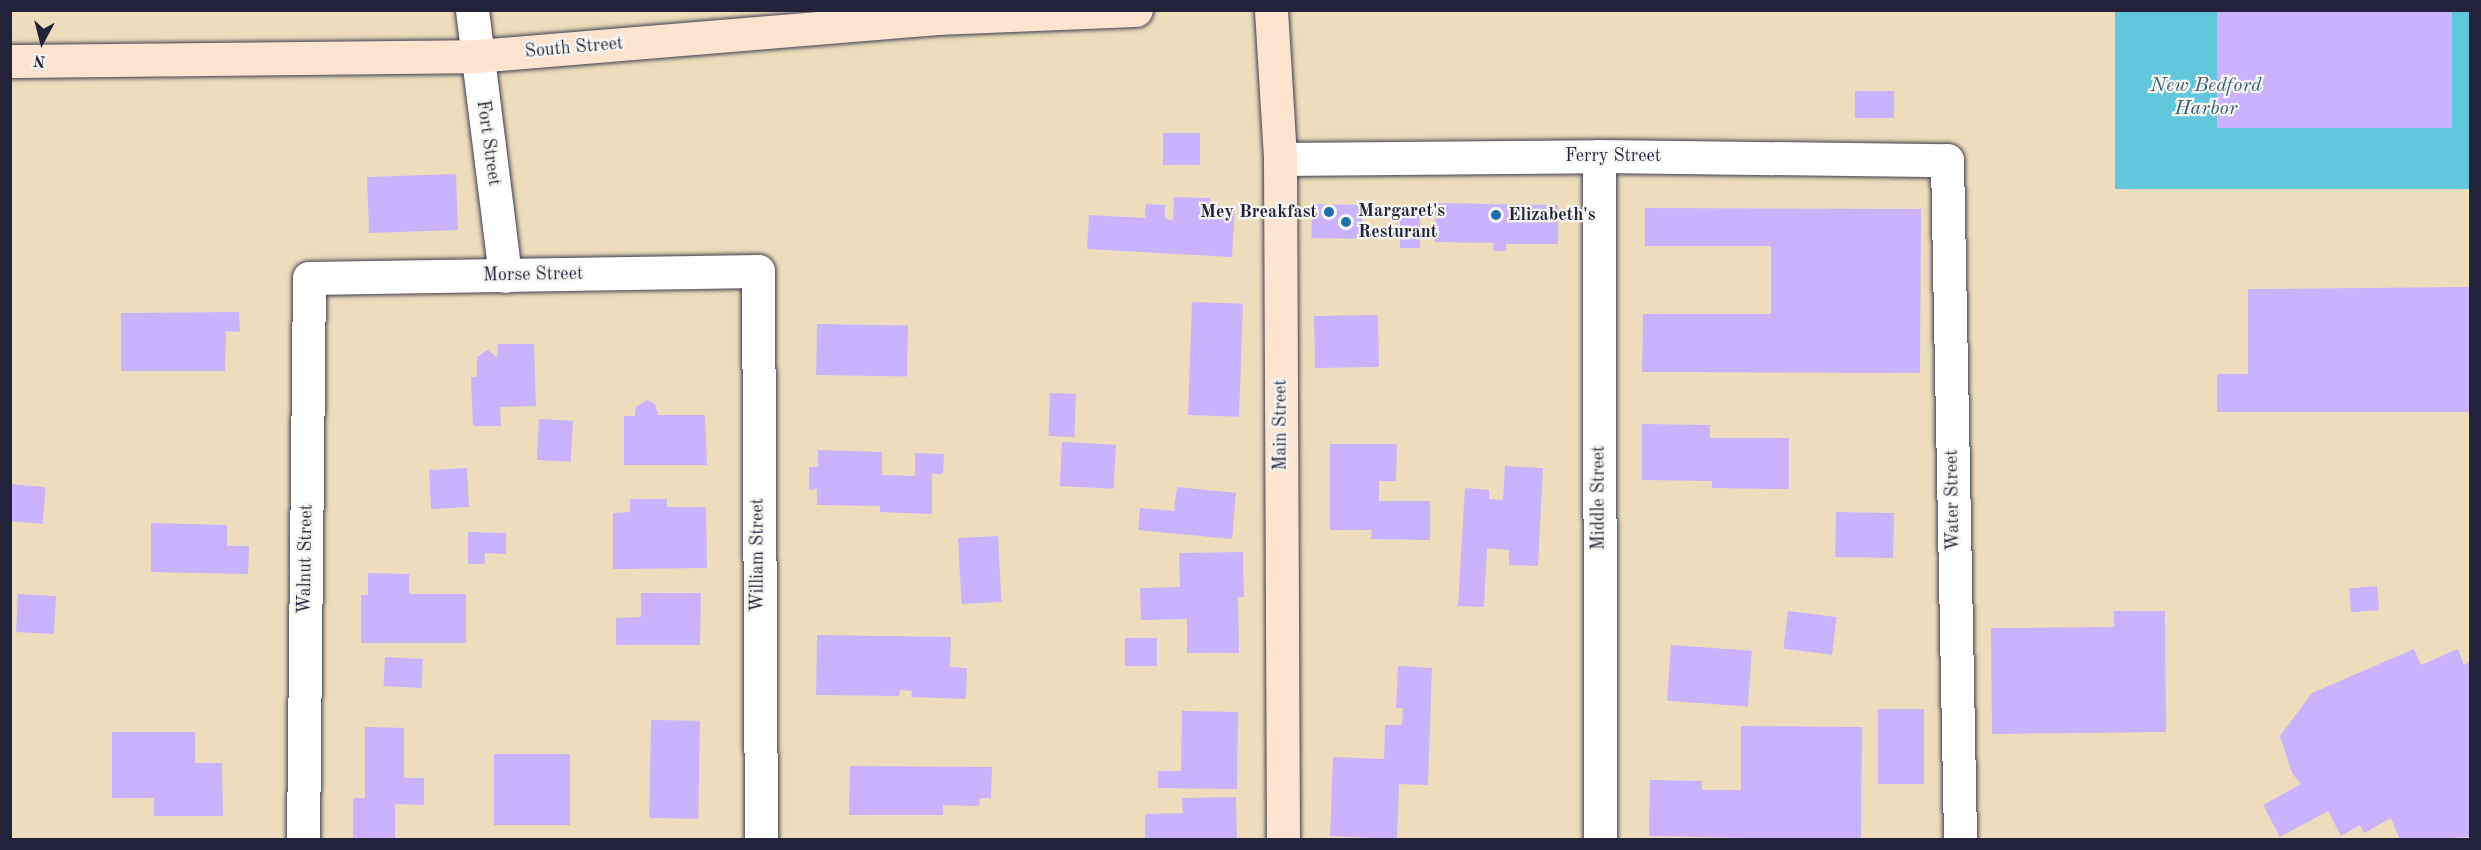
<!DOCTYPE html>
<style>
body{margin:0}
#map{position:relative;width:2481px;height:850px;overflow:hidden;background:#edddbc;font-family:"Old Standard TT",serif}
div>[style]{position:absolute}
.water>*{inset:0;background:#60c7dc;transform-origin:0 0}
.building>*{inset:0;background:#cab3fc;transform-origin:0 0}
.roads{filter:drop-shadow(0 0 2px #403e4e) drop-shadow(0 0 2px #403e4e)}
.street>*{height:33px;margin:-16.5px;padding:0 16.5px;transform-origin:16.5px;border-radius:16.5px;background:#fff}
.secondary>*{height:33px;margin:-16.5px;padding:0 16.5px;transform-origin:16.5px;border-radius:16.5px;background:#fde4d1}
.dots>*{width:16px;height:16px;translate:-50% -50%;box-sizing:border-box;border:3px solid #f6f6f2;border-radius:50%}
span{translate:-50% -50%;white-space:nowrap;text-align:center;line-height:1.15;-webkit-text-stroke:4.5px #f6f6f2;paint-order:stroke}
.street-label{font-size:18px;color:#22223b}
.poi-label{font-size:18px;color:#22223b;font-weight:700}
.right{translate:-100% -50%;text-align:right}
.left{translate:0 -50%;text-align:left}
.water-label{font-size:20px;color:#385c73;font-style:italic}
.frame{position:absolute;inset:0;border:12px solid #22223b;pointer-events:none}
.north{position:absolute;left:12px;top:12px;width:60px;height:60px;-webkit-text-stroke:4px #f6f6f2;paint-order:stroke;rotate:187deg;font-size:16px;font-weight:700;line-height:24px;text-align:center;color:#22223b}
.north::after{content:'';display:block;margin:auto;width:21px;height:27px;background:#22223b;clip-path:polygon(50% 0,100% 100%,50% 72%,0 100%)}
</style>
<div id="map">
<div class="water">
<div style="left:2115px;top:11px;width:355px;height:178px"></div>
</div>
<div class="building">
<div style="left:2452px;top:11px;width:117px;height:235px;rotate:90deg"></div>
<div style="left:1855px;top:91px;width:39px;height:27px"></div>
<div style="left:1163px;top:133px;width:37px;height:32px"></div>
<div style="left:456px;top:174px;width:56px;height:89px;rotate:88deg"></div>
<div style="clip-path:polygon(1174px 197px,1210px 198px,1210px 205px,1235px 207px,1232px 257px,1087px 249px,1089px 215px,1145px 218px,1146px 204px,1165px 205px,1165px 219px,1173px 220px)"></div>
<div style="clip-path:polygon(1436px 203px,1558px 205px,1558px 244px,1506px 244px,1506px 251px,1493px 251px,1494px 243px,1435px 242px)"></div>
<div style="left:1312px;top:204px;width:50px;height:34px;rotate:1deg"></div>
<div style="clip-path:polygon(1645px 208px,1921px 209px,1920px 373px,1642px 372px,1643px 314px,1771px 314px,1771px 246px,1645px 246px)"></div>
<div style="left:1420px;top:210px;width:38px;height:20px;rotate:90deg"></div>
<div style="clip-path:polygon(2469px 287px,2470px 412px,2217px 412px,2217px 374px,2248px 374px,2248px 289px)"></div>
<div style="left:1192px;top:302px;width:51px;height:113px;rotate:2deg"></div>
<div style="clip-path:polygon(239px 312px,240px 332px,226px 331px,225px 371px,121px 371px,121px 313px)"></div>
<div style="left:1378px;top:315px;width:52px;height:64px;rotate:89deg"></div>
<div style="left:817px;top:324px;width:91px;height:51px;rotate:1deg"></div>
<div style="clip-path:polygon(498px 344px,534px 344px,536px 406px,500px 407px,501px 426px,473px 426px,471px 377px,477px 377px,477px 357px,488px 350px,497px 358px)"></div>
<div style="left:1050px;top:393px;width:26px;height:43px;rotate:2deg"></div>
<div style="clip-path:polygon(647px 400px,655px 404px,658px 415px,705px 415px,707px 465px,624px 465px,624px 416px,635px 416px,636px 407px)"></div>
<div style="left:539px;top:419px;width:34px;height:41px;rotate:3deg"></div>
<div style="clip-path:polygon(1642px 424px,1710px 425px,1710px 438px,1789px 438px,1789px 489px,1712px 488px,1712px 481px,1642px 480px)"></div>
<div style="left:1062px;top:442px;width:54px;height:44px;rotate:3deg"></div>
<div style="clip-path:polygon(1330px 444px,1397px 444px,1396px 481px,1379px 481px,1379px 501px,1430px 501px,1430px 540px,1371px 539px,1372px 530px,1330px 530px)"></div>
<div style="clip-path:polygon(818px 450px,882px 452px,882px 475px,915px 476px,915px 453px,944px 454px,943px 474px,932px 474px,932px 514px,880px 512px,880px 506px,817px 505px,817px 489px,809px 490px,809px 467px,818px 467px)"></div>
<div style="clip-path:polygon(1505px 466px,1543px 468px,1538px 566px,1509px 565px,1509px 550px,1487px 548px,1484px 607px,1458px 606px,1465px 488px,1489px 490px,1489px 499px,1503px 500px)"></div>
<div style="left:467px;top:468px;width:39px;height:38px;rotate:87deg"></div>
<div style="left:10px;top:484px;width:36px;height:37px;rotate:5deg"></div>
<div style="clip-path:polygon(1177px 487px,1236px 493px,1232px 539px,1138px 530px,1140px 508px,1174px 511px)"></div>
<div style="clip-path:polygon(630px 499px,667px 499px,667px 507px,706px 507px,707px 568px,613px 569px,613px 513px,630px 512px)"></div>
<div style="left:1836px;top:512px;width:58px;height:45px;rotate:1deg"></div>
<div style="clip-path:polygon(151px 523px,227px 525px,227px 546px,249px 546px,248px 574px,151px 572px)"></div>
<div style="clip-path:polygon(468px 532px,506px 533px,506px 554px,485px 553px,485px 564px,468px 564px)"></div>
<div style="left:998px;top:536px;width:66px;height:40px;rotate:87deg"></div>
<div style="clip-path:polygon(1243px 552px,1244px 597px,1238px 597px,1239px 653px,1187px 653px,1187px 619px,1141px 620px,1140px 588px,1180px 587px,1179px 553px)"></div>
<div style="clip-path:polygon(368px 573px,409px 574px,409px 594px,466px 594px,466px 643px,361px 643px,361px 595px,368px 595px)"></div>
<div style="left:2377px;top:586px;width:24px;height:28px;rotate:85deg"></div>
<div style="clip-path:polygon(641px 593px,701px 593px,700px 645px,616px 645px,616px 618px,641px 617px)"></div>
<div style="left:18px;top:594px;width:38px;height:38px;rotate:3deg"></div>
<div style="left:1788px;top:611px;width:49px;height:38px;rotate:7deg"></div>
<div style="clip-path:polygon(2114px 611px,2165px 611px,2166px 732px,1992px 734px,1991px 628px,2114px 627px)"></div>
<div style="clip-path:polygon(817px 635px,951px 637px,950px 667px,967px 668px,966px 699px,911px 697px,912px 691px,900px 690px,899px 696px,816px 695px)"></div>
<div style="left:1125px;top:638px;width:32px;height:28px"></div>
<div style="left:1671px;top:645px;width:81px;height:56px;rotate:4deg"></div>
<div style="clip-path:polygon(2414px 649px,2421px 665px,2458px 649px,2464px 665px,2470px 662px,2470px 837px,2400px 840px,2391px 818px,2364px 833px,2360px 825px,2341px 836px,2328px 811px,2280px 837px,2263px 805px,2301px 784px,2292px 773px,2280px 736px,2312px 693px)"></div>
<div style="left:385px;top:657px;width:38px;height:29px;rotate:3deg"></div>
<div style="clip-path:polygon(1398px 666px,1432px 668px,1428px 785px,1399px 784px,1397px 839px,1330px 836px,1333px 757px,1384px 759px,1385px 725px,1402px 725px,1403px 708px,1396px 708px)"></div>
<div style="left:1878px;top:709px;width:46px;height:75px"></div>
<div style="clip-path:polygon(1182px 711px,1238px 712px,1237px 789px,1158px 788px,1158px 771px,1181px 771px)"></div>
<div style="left:651px;top:720px;width:49px;height:98px;rotate:1deg"></div>
<div style="clip-path:polygon(1741px 726px,1862px 727px,1861px 840px,1649px 836px,1650px 780px,1702px 781px,1702px 790px,1741px 790px)"></div>
<div style="clip-path:polygon(365px 727px,404px 728px,404px 778px,424px 778px,424px 805px,395px 804px,395px 840px,353px 840px,353px 798px,365px 798px)"></div>
<div style="clip-path:polygon(112px 732px,195px 732px,195px 763px,222px 763px,223px 816px,154px 816px,154px 798px,112px 798px)"></div>
<div style="left:494px;top:754px;width:76px;height:71px"></div>
<div style="clip-path:polygon(850px 766px,992px 767px,991px 798px,980px 798px,979px 806px,943px 805px,943px 815px,849px 815px)"></div>
<div style="clip-path:polygon(1236px 797px,1237px 840px,1145px 840px,1145px 814px,1183px 813px,1182px 798px)"></div>
</div>
<div class="roads">
<div class="street">
<div style="left:472px;top:10px;width:268px;rotate:82.9deg"></div>
<div style="left:1599px;top:156px;width:684px;rotate:89.92deg"></div>
<div style="left:1280px;top:159px;width:319px;rotate:-0.5deg"></div>
<div style="left:1599px;top:156px;width:348px;rotate:0.7deg"></div>
<div style="left:1947px;top:160px;width:680px;rotate:88.9deg"></div>
<div style="left:303px;top:840px;width:562px;rotate:-89.39deg"></div>
<div style="left:309px;top:278px;width:449px;rotate:-0.9deg"></div>
<div style="left:758px;top:271px;width:569px;rotate:89.7deg"></div>
</div>
<div class="secondary">
<div style="left:1271px;top:10px;width:149px;rotate:86.5deg"></div>
<div style="left:1280px;top:159px;width:681px;rotate:89.75deg"></div>
<div style="left:10px;top:61px;width:466px;rotate:-0.6deg"></div>
<div style="left:476px;top:56px;width:461px;rotate:-4.7deg"></div>
<div style="left:935px;top:18px;width:201px;rotate:-2.3deg"></div>
</div>
</div>
<div class="dots">
<div style="left:1329px;top:212px;background:#1f6fb2"></div>
<div style="left:1496px;top:215px;background:#1f6fb2"></div>
<div style="left:1346px;top:222px;background:#1f6fb2"></div>
</div>
<div class="street-label">
<span style="left:574px;top:48px;rotate:-5deg">South Street</span>
<span style="left:488px;top:143px;rotate:82deg">Fort Street</span>
<span style="left:1613px;top:156px">Ferry Street</span>
<span style="left:533px;top:275px;rotate:-1deg">Morse Street</span>
<span style="left:1281px;top:425px;rotate:-90deg">Main Street</span>
<span style="left:1599px;top:498px;rotate:-90deg">Middle Street</span>
<span style="left:1953px;top:500px;rotate:-91deg">Water Street</span>
<span style="left:758px;top:555px;rotate:-90deg">William Street</span>
<span style="left:306px;top:559px;rotate:-89deg">Walnut Street</span>
</div>
<div class="poi-label">
<span class="right" style="left:1317px;top:212px">Mey Breakfast</span>
<span class="left" style="left:1358px;top:222px">Margaret's<br>Resturant</span>
<span class="left" style="left:1508px;top:215px">Elizabeth's</span>
</div>
<div class="water-label">
<span style="left:2206px;top:98px">New Bedford<br>Harbor</span>
</div>
<div class="frame"></div>
<div class="north">N</div>
</div>
